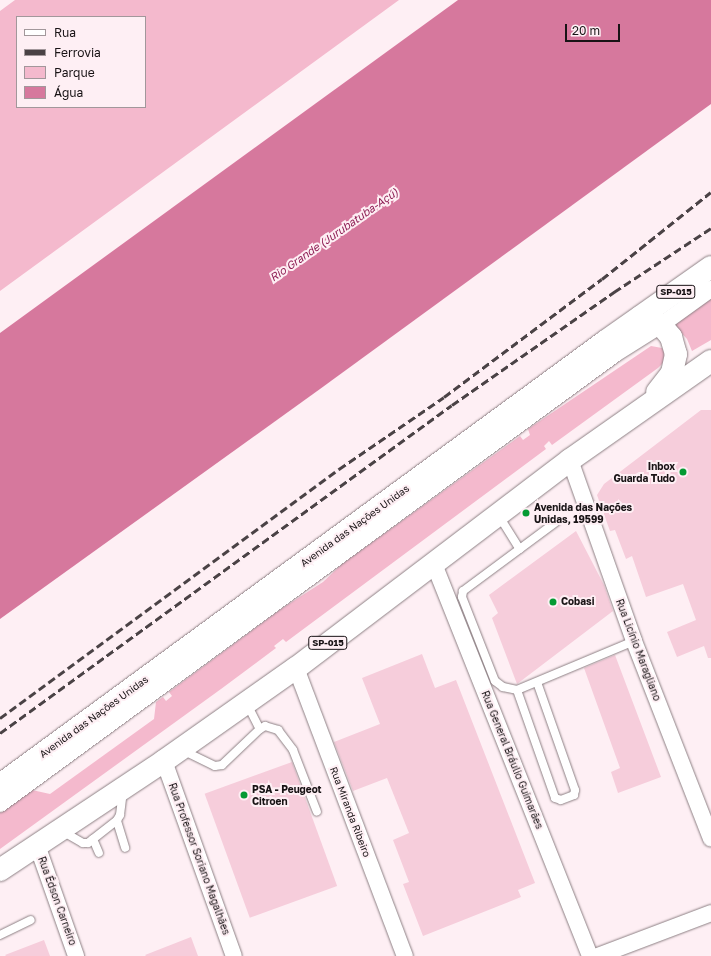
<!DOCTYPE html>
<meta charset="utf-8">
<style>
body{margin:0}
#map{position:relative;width:711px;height:956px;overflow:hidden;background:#feeff4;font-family:"Golos Text",sans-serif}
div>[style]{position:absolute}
.green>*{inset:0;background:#f4b9cd}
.water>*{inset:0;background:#d6789d}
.building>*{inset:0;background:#f6cddb;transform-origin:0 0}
.roads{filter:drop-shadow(0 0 1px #8d8084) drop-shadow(0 0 1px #8d8084)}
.lane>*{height:8px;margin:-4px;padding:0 4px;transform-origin:4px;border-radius:4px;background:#fff}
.street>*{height:16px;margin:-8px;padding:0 8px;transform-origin:8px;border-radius:8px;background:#fff}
.highway>*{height:22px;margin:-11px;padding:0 11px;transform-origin:11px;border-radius:11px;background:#fff}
.rail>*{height:3px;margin-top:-1.5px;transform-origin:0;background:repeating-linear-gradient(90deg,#4a4245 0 8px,transparent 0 12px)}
.dots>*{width:11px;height:11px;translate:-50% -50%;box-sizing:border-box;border:2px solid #feeff4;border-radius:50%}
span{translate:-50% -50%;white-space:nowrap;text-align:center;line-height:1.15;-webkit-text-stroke:4px #feeff4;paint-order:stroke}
.shield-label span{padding:1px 3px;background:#feeff4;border:1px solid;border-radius:3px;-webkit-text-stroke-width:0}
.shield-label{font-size:9px;color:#181315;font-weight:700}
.poi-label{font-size:10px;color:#181315;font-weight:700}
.right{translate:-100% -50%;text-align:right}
.left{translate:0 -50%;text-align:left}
.street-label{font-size:10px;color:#181315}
.water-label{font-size:11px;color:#8e1e54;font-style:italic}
.legend{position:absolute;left:16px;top:16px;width:130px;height:92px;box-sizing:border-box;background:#feeff4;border:1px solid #a2979b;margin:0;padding:5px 7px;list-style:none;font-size:12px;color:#181315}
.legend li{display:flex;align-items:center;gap:8px;height:20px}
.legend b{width:20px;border:1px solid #a2979b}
.scale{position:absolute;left:565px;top:24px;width:55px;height:18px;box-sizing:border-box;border:2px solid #181315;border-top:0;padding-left:5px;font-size:12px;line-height:14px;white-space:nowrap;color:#181315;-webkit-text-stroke:3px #feeff4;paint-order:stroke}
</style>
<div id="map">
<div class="green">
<div style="clip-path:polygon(evenodd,15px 0,399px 0,0 291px,0 11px,15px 0,17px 17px,145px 17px,145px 107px,17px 107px,17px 17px)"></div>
<div style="clip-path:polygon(711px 296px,711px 340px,692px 351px,687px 339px,675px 326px,676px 323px)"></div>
<div style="clip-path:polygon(651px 346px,662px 348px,666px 354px,665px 361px,658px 368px,552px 445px,549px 441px,544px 446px,546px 449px,286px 642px,283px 639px,274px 646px,276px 648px,221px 689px,0 849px,0 812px,32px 790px,50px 794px,154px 719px,156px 702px,163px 697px,166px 701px,172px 696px,169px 692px,281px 609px,323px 582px,342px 564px,520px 436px,523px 440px,530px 435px,528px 429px)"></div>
</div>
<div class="water">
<div style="clip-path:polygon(458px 0,711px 0,711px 104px,320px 389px,0 619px,0 333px)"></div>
</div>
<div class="building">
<div style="clip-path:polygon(701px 410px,711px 410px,711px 658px,708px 658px,704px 646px,677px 657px,667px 632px,696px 620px,683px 584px,646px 597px,632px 556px,626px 559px,615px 530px,610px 531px,597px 495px,604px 484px)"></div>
<div style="clip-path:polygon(576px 531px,604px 585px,613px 611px,517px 684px,492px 618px,498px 613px,489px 595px)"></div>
<div style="clip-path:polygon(422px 654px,435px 688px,456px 680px,535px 883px,518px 890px,521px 897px,423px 936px,403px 884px,409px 882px,393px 840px,409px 833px,387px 778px,353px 791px,334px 742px,380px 724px,362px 678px)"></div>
<div style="clip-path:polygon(615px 655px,661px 777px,618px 793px,611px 772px,620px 768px,584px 668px)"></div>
<div style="left:292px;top:762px;width:132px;height:93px;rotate:70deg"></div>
<div style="clip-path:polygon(191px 937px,198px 956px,146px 956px,145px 955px)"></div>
<div style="clip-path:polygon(44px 940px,50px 956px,6px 956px,5px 955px)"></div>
</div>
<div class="roads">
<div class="lane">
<div style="left:499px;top:516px;width:39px;rotate:58deg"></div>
<div style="left:556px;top:522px;width:116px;rotate:143.4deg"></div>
<div style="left:463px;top:591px;width:6px;rotate:99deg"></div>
<div style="left:462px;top:597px;width:90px;rotate:68.6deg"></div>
<div style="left:495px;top:681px;width:10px;rotate:37deg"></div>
<div style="left:503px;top:687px;width:14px;rotate:12deg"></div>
<div style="left:517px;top:690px;width:127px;rotate:-22.7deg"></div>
<div style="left:517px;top:690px;width:114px;rotate:70.6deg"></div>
<div style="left:555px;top:798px;width:6px;rotate:18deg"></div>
<div style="left:561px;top:800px;width:14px;rotate:-21deg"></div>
<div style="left:574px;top:795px;width:5px;rotate:-79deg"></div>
<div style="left:575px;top:790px;width:114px;rotate:-109.4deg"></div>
<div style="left:247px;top:704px;width:28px;rotate:63deg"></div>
<div style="left:184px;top:751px;width:34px;rotate:26deg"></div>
<div style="left:215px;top:766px;width:7px;rotate:-8deg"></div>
<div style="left:222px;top:765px;width:52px;rotate:-43.5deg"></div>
<div style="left:260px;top:729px;width:6px;rotate:-31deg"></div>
<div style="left:265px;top:726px;width:14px;rotate:17deg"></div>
<div style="left:278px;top:730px;width:25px;rotate:53deg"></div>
<div style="left:293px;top:750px;width:66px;rotate:68.8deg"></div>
<div style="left:117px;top:821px;width:28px;rotate:73deg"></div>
<div style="left:62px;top:831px;width:24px;rotate:30deg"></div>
<div style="left:83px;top:843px;width:5px"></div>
<div style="left:88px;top:843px;width:37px;rotate:-38deg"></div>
<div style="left:117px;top:820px;width:6px;rotate:-59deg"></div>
<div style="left:120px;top:815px;width:23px;rotate:-83deg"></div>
<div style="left:93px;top:839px;width:15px;rotate:67deg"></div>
<div style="left:0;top:935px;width:34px;rotate:-26deg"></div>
</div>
<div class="street">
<div style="left:570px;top:460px;width:192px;rotate:70.5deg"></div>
<div style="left:634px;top:641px;width:212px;rotate:68.7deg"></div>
<div style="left:434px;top:564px;width:422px;rotate:68.3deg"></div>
<div style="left:296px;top:668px;width:308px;rotate:69.3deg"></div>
<div style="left:164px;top:761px;width:207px;rotate:70.3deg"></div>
<div style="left:0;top:804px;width:762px;rotate:-36.19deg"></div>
<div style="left:615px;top:354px;width:54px;rotate:-32.2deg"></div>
<div style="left:661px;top:325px;width:62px;rotate:-35.8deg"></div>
<div style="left:37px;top:845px;width:118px;rotate:70.6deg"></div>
<div style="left:598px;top:956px;width:121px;rotate:-20.8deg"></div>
</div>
<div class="highway">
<div style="left:640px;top:317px;width:22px;rotate:21deg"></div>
<div style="left:661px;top:325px;width:16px;rotate:50deg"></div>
<div style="left:671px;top:337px;width:18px;rotate:74deg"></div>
<div style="left:676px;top:354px;width:19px;rotate:102deg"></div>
<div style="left:672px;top:373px;width:24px;rotate:128deg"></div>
<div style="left:0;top:785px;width:751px;rotate:-36.23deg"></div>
<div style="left:606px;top:341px;width:128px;rotate:-35.2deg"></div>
<div style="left:0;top:870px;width:197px;rotate:-33.6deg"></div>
<div style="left:164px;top:761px;width:161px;rotate:-35.2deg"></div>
<div style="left:296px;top:668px;width:344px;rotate:-37.2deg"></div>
<div style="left:570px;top:460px;width:172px;rotate:-35.1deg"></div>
</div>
</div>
<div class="rail">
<div style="left:0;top:718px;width:421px;rotate:-36.3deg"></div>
<div style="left:339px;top:469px;width:127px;rotate:-34.4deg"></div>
<div style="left:444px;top:397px;width:197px;rotate:-36.8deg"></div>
<div style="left:602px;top:279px;width:139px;rotate:-38.6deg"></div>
<div style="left:0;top:733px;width:558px;rotate:-35.97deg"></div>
<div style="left:452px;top:405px;width:198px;rotate:-34.9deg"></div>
<div style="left:614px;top:292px;width:116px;rotate:-33.4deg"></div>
</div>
<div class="dots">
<div style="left:683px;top:472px;background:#049a33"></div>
<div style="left:526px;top:513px;background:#049a33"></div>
<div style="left:553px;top:602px;background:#049a33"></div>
<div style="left:244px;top:795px;background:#049a33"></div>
</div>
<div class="shield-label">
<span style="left:676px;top:292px">SP-015</span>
<span style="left:328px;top:643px">SP-015</span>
</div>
<div class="poi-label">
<span class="right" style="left:675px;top:472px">Inbox<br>Guarda Tudo</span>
<span class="left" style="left:534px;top:513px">Avenida das Nações<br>Unidas, 19599</span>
<span class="left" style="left:561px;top:602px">Cobasi</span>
<span class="left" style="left:252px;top:795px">PSA - Peugeot<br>Citroen</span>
</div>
<div class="street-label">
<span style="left:355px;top:526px;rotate:-36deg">Avenida das Nações Unidas</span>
<span style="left:638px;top:650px;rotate:69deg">Rua Licínio Maragliano</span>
<span style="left:94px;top:717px;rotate:-36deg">Avenida das Nações Unidas</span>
<span style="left:512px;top:760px;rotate:68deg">Rua General Bráulio Guimarães</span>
<span style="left:350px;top:812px;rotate:69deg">Rua Miranda Ribeiro</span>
<span style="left:199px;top:859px;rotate:70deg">Rua Professor Soriano Magalhães</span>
<span style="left:57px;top:901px;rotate:70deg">Rua Édson Carneiro</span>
</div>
<div class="water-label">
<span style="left:334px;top:235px;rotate:-35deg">Rio Grande (Jurubatuba-Açú)</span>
</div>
<ul class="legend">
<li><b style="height:5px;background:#fff"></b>Rua</li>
<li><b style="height:5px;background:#4a4245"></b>Ferrovia</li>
<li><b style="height:11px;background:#f4b9cd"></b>Parque</li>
<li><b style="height:11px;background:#d6789d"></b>Água</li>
</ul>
<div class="scale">20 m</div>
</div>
